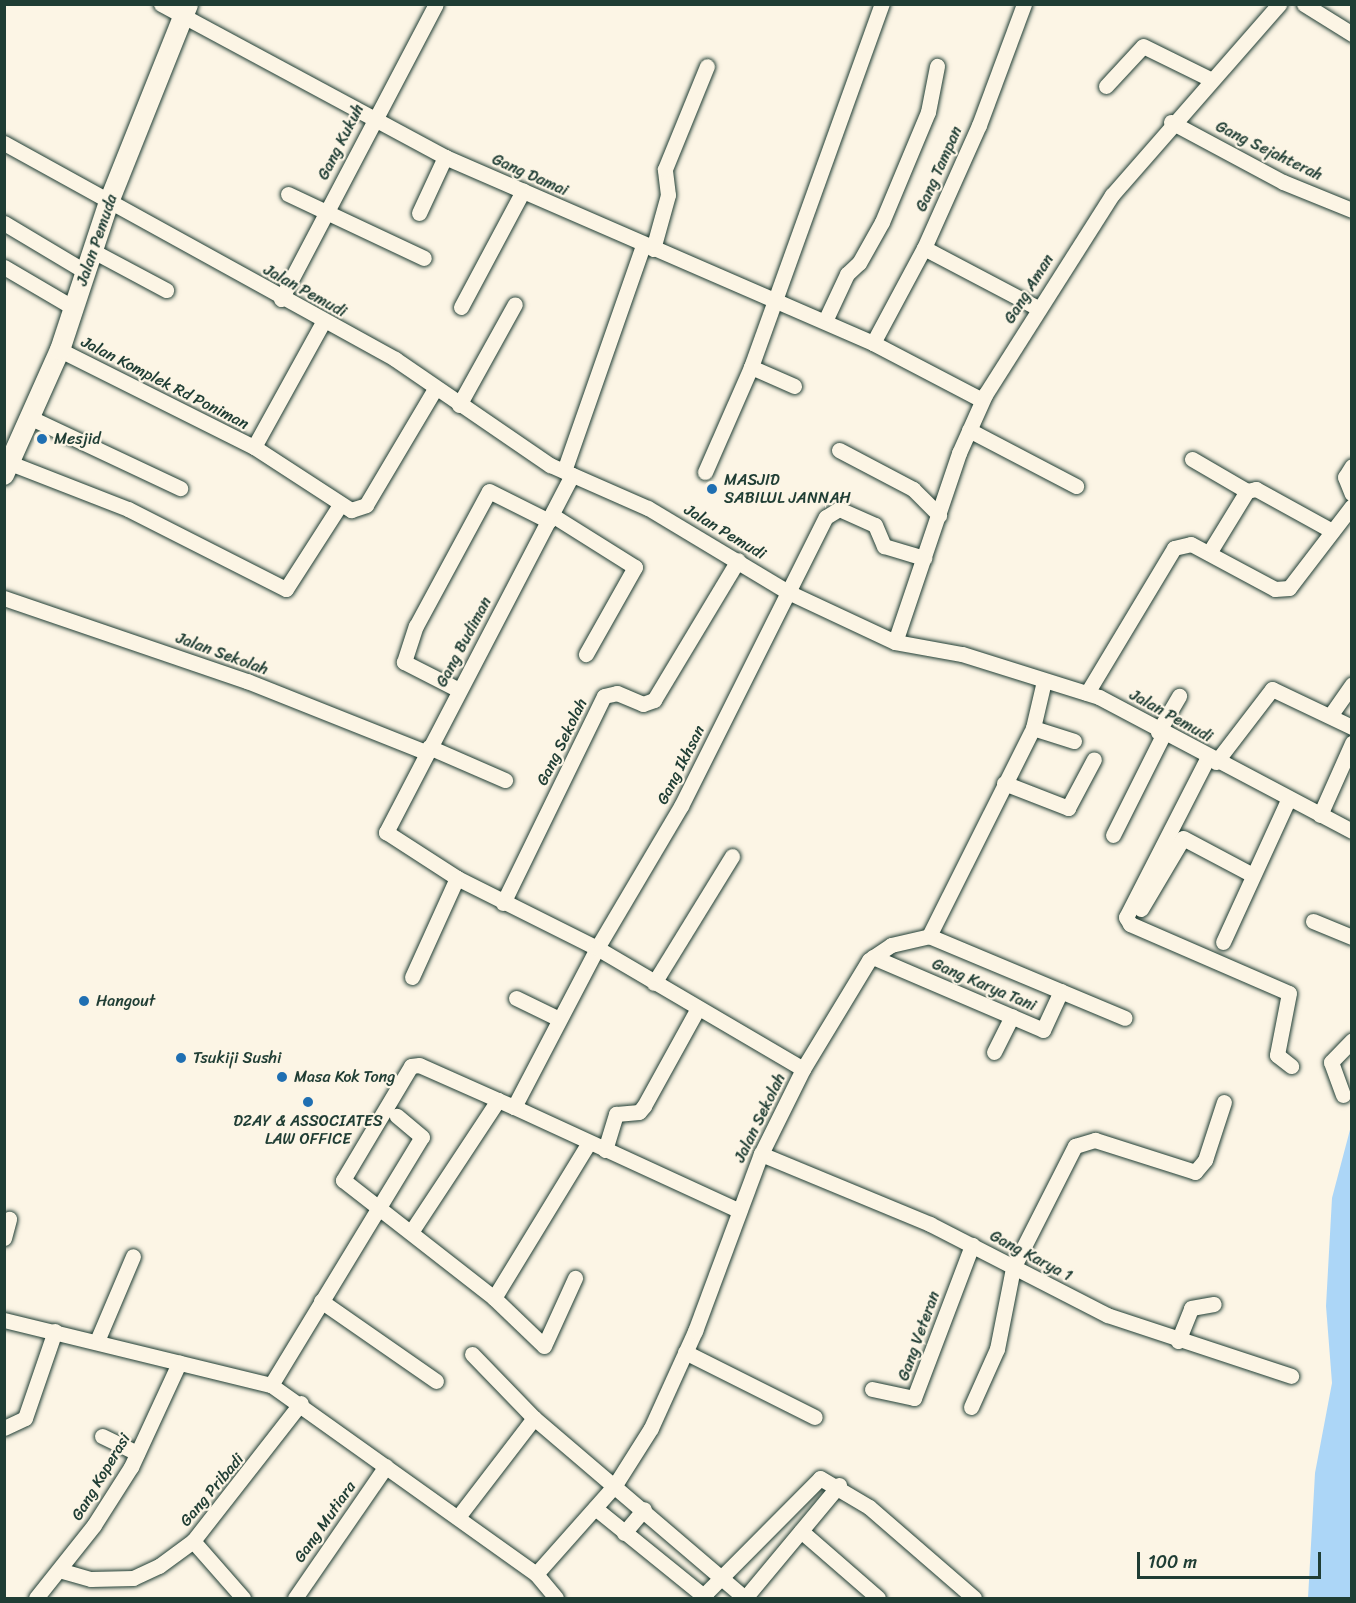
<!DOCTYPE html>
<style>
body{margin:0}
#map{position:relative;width:1356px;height:1603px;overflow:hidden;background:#fcf5e5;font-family:Sriracha,sans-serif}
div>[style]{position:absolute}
.water>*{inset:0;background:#acd6f7}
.roads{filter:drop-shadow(0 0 2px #1f3d34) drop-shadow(0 0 2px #1f3d34)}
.minor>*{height:15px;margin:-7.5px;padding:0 7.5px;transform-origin:7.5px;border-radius:7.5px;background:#fcf5e5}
.major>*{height:20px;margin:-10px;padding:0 10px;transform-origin:10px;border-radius:10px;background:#fcf5e5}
.dots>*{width:16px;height:16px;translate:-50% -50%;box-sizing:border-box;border:3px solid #fcf5e5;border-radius:50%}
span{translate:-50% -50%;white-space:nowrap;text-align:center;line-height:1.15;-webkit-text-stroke:4.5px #fcf5e5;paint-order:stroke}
.street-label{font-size:16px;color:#1f3d34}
.poi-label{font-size:16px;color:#1f3d34}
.left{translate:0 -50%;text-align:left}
.frame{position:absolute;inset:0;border:6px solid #1f3d34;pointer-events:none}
.scale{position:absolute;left:1137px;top:1552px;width:184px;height:27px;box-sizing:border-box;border:3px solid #1f3d34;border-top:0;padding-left:8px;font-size:18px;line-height:21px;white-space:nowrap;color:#1f3d34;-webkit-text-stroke:4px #fcf5e5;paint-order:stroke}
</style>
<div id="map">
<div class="water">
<div style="clip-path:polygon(1351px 1126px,1351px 1598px,1308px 1598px,1315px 1473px,1332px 1383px,1326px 1306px,1332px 1198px)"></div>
</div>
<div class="roads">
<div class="minor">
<div style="left:161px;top:4px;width:323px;rotate:28.3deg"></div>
<div style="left:445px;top:157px;width:467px;rotate:23.5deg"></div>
<div style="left:873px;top:343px;width:123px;rotate:27.6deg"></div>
<div style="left:1304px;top:4px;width:57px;rotate:32deg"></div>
<div style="left:1106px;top:86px;width:54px;rotate:-47.2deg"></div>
<div style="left:1143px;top:46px;width:75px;rotate:26.2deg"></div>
<div style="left:1171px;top:122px;width:127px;rotate:28.2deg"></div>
<div style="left:1283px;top:182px;width:74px;rotate:22.1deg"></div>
<div style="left:4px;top:143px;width:447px;rotate:28.9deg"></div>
<div style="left:395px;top:359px;width:188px;rotate:34.4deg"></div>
<div style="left:550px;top:465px;width:107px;rotate:23.7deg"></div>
<div style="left:648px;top:508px;width:161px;rotate:31deg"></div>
<div style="left:786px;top:591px;width:120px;rotate:25.1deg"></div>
<div style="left:895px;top:642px;width:68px;rotate:10.2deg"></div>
<div style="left:962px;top:654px;width:144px;rotate:17.4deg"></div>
<div style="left:1099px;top:697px;width:286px;rotate:27.9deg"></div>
<div style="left:288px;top:194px;width:150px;rotate:25.2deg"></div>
<div style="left:419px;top:213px;width:62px;rotate:-65.1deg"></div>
<div style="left:4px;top:223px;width:96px;rotate:30.9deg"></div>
<div style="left:924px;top:248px;width:129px;rotate:27.8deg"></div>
<div style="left:653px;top:249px;width:56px;rotate:-74.5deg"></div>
<div style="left:668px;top:195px;width:26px;rotate:-97deg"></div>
<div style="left:665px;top:169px;width:111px;rotate:-67.8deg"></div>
<div style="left:93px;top:251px;width:83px;rotate:28.1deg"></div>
<div style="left:4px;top:267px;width:81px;rotate:30.4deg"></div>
<div style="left:281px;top:299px;width:333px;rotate:-62.3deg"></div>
<div style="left:461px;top:307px;width:132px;rotate:-61.9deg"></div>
<div style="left:825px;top:321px;width:52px;rotate:-64.9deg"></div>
<div style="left:847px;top:274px;width:16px;rotate:-43deg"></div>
<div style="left:859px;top:263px;width:47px;rotate:-60.7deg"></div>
<div style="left:882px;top:222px;width:119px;rotate:-67.3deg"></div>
<div style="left:928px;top:112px;width:47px;rotate:-78.9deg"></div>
<div style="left:873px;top:343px;width:108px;rotate:-61.8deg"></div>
<div style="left:924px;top:248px;width:135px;rotate:-65.9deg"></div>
<div style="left:979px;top:125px;width:129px;rotate:-69.6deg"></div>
<div style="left:60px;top:350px;width:217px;rotate:26.6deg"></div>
<div style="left:254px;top:447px;width:116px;rotate:33deg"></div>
<div style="left:351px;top:510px;width:16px;rotate:-18deg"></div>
<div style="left:366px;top:505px;width:135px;rotate:-59.3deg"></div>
<div style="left:751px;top:367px;width:47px;rotate:23.8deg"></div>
<div style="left:459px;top:405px;width:115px;rotate:-61deg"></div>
<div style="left:31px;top:418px;width:165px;rotate:25.2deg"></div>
<div style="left:969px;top:430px;width:121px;rotate:27.6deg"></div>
<div style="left:254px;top:447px;width:143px;rotate:-61.1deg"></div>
<div style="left:839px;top:450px;width:84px;rotate:27.8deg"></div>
<div style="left:913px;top:489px;width:37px;rotate:45deg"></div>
<div style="left:1192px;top:459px;width:64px;rotate:30.2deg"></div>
<div style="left:10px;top:463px;width:127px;rotate:21.3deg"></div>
<div style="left:128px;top:509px;width:177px;rotate:26.9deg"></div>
<div style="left:286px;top:589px;width:100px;rotate:-57.3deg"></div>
<div style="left:1352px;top:466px;width:13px;rotate:122deg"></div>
<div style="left:1345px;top:477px;width:18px;rotate:68deg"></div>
<div style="left:564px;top:471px;width:239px;rotate:-70.7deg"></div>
<div style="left:705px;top:472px;width:115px;rotate:-66.3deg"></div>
<div style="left:751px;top:367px;width:386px;rotate:-70.2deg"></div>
<div style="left:572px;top:475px;width:403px;rotate:117.5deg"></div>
<div style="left:386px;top:832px;width:85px;rotate:32.9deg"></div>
<div style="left:457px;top:878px;width:157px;rotate:26.6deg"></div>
<div style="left:597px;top:948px;width:239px;rotate:30.4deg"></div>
<div style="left:552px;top:515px;width:98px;rotate:32.1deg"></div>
<div style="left:635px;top:567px;width:100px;rotate:119.4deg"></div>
<div style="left:1209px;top:553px;width:73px;rotate:-58.5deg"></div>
<div style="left:1247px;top:491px;width:9px;rotate:-13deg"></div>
<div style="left:1256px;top:489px;width:87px;rotate:28.9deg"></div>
<div style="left:4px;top:598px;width:257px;rotate:18.9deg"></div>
<div style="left:247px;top:681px;width:192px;rotate:21.7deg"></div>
<div style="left:895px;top:642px;width:200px;rotate:-71.3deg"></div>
<div style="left:959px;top:453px;width:64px;rotate:-65.9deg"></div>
<div style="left:985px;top:395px;width:237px;rotate:-57.6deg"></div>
<div style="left:1112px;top:195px;width:254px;rotate:-48.8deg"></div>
<div style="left:1044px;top:681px;width:48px;rotate:103.2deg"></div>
<div style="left:1033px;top:728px;width:43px;rotate:17.6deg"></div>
<div style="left:459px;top:690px;width:62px;rotate:-153deg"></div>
<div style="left:404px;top:662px;width:38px;rotate:-72deg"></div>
<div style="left:416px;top:626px;width:153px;rotate:-61.6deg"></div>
<div style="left:489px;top:491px;width:67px;rotate:26.6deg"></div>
<div style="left:1087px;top:693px;width:169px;rotate:-59deg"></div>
<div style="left:1174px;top:548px;width:17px;rotate:-13deg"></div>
<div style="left:1191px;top:544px;width:95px;rotate:28.2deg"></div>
<div style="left:1275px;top:589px;width:14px;rotate:-4deg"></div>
<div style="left:1289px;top:588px;width:103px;rotate:-52.5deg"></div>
<div style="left:1332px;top:713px;width:35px;rotate:-55deg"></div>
<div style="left:1158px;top:732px;width:42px;rotate:-59.7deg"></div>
<div style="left:429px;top:747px;width:83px;rotate:23.5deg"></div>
<div style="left:1208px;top:757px;width:180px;rotate:117.1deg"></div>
<div style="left:1126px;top:917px;width:8px;rotate:60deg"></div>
<div style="left:1130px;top:924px;width:173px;rotate:23.5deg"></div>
<div style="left:1289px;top:993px;width:63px;rotate:101deg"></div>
<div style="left:1277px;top:1055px;width:18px;rotate:38deg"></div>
<div style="left:1216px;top:762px;width:92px;rotate:-52.5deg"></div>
<div style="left:1272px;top:689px;width:89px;rotate:25.4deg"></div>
<div style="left:1004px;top:783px;width:69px;rotate:21.3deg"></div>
<div style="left:1068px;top:808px;width:55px;rotate:-62deg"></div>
<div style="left:1320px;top:815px;width:79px;rotate:-66deg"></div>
<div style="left:1113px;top:835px;width:112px;rotate:-63.4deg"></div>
<div style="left:503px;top:903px;width:230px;rotate:-64deg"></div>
<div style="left:604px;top:696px;width:13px;rotate:-13deg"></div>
<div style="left:617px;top:693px;width:28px;rotate:23deg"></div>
<div style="left:643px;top:704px;width:12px;rotate:-20deg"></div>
<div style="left:654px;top:700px;width:163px;rotate:-59deg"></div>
<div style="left:1141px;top:909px;width:82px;rotate:-59.4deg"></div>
<div style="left:1183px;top:838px;width:77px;rotate:27.9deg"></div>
<div style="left:1313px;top:921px;width:42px;rotate:22.3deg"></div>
<div style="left:929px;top:936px;width:212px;rotate:22.7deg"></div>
<div style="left:1223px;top:942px;width:156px;rotate:-65.4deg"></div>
<div style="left:873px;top:957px;width:185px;rotate:23.2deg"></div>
<div style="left:1043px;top:1030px;width:43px;rotate:-65.2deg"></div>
<div style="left:412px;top:977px;width:109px;rotate:-65.6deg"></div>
<div style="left:654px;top:983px;width:149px;rotate:-58.4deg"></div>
<div style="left:516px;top:998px;width:48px;rotate:26deg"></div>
<div style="left:994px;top:1052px;width:40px;rotate:-63.4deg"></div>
<div style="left:1343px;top:1095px;width:35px;rotate:-110deg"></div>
<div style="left:1331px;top:1062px;width:30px;rotate:-46deg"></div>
<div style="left:498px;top:1100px;width:86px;rotate:-156.1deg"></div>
<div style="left:419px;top:1065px;width:8px;rotate:173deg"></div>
<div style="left:411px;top:1066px;width:133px;rotate:120.8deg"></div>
<div style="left:343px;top:1180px;width:192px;rotate:38deg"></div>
<div style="left:494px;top:1298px;width:69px;rotate:43.8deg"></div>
<div style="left:544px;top:1346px;width:75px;rotate:-65.5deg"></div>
<div style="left:514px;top:1107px;width:247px;rotate:24.7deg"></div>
<div style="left:605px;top:1150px;width:38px;rotate:-73deg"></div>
<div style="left:616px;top:1114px;width:23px;rotate:-5deg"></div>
<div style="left:639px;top:1112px;width:8px;rotate:-50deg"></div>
<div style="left:644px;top:1106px;width:112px;rotate:-61.1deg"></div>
<div style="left:761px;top:1154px;width:183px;rotate:22.5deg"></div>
<div style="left:930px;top:1224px;width:199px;rotate:27.2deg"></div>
<div style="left:1107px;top:1315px;width:194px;rotate:18.3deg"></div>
<div style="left:411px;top:1232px;width:158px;rotate:-56.6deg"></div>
<div style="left:498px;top:1100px;width:17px;rotate:24deg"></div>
<div style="left:514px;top:1107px;width:179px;rotate:-62.4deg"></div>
<div style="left:597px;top:948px;width:165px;rotate:-59.4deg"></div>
<div style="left:681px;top:806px;width:323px;rotate:-63.4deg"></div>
<div style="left:826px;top:517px;width:15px;rotate:-32deg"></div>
<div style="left:839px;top:509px;width:39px;rotate:24deg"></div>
<div style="left:875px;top:525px;width:23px;rotate:67deg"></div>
<div style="left:884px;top:546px;width:42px;rotate:16.7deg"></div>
<div style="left:4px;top:1238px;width:20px;rotate:-75deg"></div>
<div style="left:494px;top:1298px;width:180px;rotate:-58.6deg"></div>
<div style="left:321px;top:1301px;width:140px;rotate:34.8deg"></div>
<div style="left:4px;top:1320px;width:275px;rotate:13.7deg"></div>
<div style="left:271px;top:1385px;width:325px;rotate:35.5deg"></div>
<div style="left:536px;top:1574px;width:31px;rotate:50deg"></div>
<div style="left:97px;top:1341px;width:92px;rotate:-67deg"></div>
<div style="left:1178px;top:1341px;width:35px;rotate:-68deg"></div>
<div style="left:1191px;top:1308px;width:23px;rotate:-10deg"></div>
<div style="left:685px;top:1352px;width:145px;rotate:26.6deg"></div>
<div style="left:472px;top:1354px;width:89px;rotate:45.9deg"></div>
<div style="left:534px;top:1418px;width:277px;rotate:40.5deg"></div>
<div style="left:271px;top:1385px;width:290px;rotate:-58.7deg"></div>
<div style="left:422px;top:1137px;width:33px;rotate:-140deg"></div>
<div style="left:872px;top:1389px;width:43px;rotate:12.1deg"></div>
<div style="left:914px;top:1398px;width:164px;rotate:-69.2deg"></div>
<div style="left:971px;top:1407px;width:64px;rotate:-65.9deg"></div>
<div style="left:997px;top:1349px;width:83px;rotate:-78.8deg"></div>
<div style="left:1013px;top:1268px;width:137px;rotate:-63.1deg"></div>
<div style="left:1075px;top:1146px;width:21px;rotate:-17deg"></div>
<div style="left:1095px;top:1140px;width:105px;rotate:17.7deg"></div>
<div style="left:1195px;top:1172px;width:16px;rotate:-50deg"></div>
<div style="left:1205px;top:1160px;width:61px;rotate:-71.9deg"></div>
<div style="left:4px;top:1428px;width:23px;rotate:-25deg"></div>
<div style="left:25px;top:1418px;width:92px;rotate:-71deg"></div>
<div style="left:102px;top:1436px;width:39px;rotate:26deg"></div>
<div style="left:595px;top:1508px;width:143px;rotate:39deg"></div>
<div style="left:458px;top:1517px;width:125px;rotate:-52.5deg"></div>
<div style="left:801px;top:1531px;width:102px;rotate:41deg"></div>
<div style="left:624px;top:1533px;width:31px;rotate:-50deg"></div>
<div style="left:193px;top:1541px;width:76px;rotate:48.7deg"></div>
<div style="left:59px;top:1570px;width:33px;rotate:16deg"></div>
<div style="left:91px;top:1579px;width:42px;rotate:-1.4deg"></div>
<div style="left:133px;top:1578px;width:29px;rotate:-25deg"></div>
<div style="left:159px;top:1566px;width:42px;rotate:-36.3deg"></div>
<div style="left:193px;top:1541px;width:175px;rotate:-52deg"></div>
<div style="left:536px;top:1574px;width:119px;rotate:-48.4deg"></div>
<div style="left:615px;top:1485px;width:67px;rotate:-57.7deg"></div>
<div style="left:651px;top:1428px;width:107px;rotate:-65.6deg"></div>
<div style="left:695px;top:1331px;width:189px;rotate:-69.6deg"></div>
<div style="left:761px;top:1154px;width:95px;rotate:-63.7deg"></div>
<div style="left:803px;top:1069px;width:127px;rotate:-58.8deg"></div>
<div style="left:869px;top:960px;width:27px;rotate:-34deg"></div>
<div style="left:891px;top:945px;width:39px;rotate:-13deg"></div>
<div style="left:929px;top:936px;width:233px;rotate:-63.4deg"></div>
<div style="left:703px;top:1596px;width:166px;rotate:-45.2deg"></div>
<div style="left:820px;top:1478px;width:57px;rotate:30.6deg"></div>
<div style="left:869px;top:1507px;width:139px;rotate:40.9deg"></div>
<div style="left:36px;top:1598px;width:93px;rotate:-51.5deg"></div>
<div style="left:94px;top:1525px;width:69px;rotate:-57.5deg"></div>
<div style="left:131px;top:1467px;width:115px;rotate:-65.2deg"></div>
<div style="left:295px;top:1598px;width:160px;rotate:-55.4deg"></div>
<div style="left:745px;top:1598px;width:147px;rotate:-50.2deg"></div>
</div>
<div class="major">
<div style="left:4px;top:475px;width:137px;rotate:-65.9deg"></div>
<div style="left:60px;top:350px;width:156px;rotate:-71.7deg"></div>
<div style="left:109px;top:202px;width:213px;rotate:-68.2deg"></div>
</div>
</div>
<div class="dots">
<div style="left:42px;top:439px;background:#1f6fb2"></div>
<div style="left:712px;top:489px;background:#1f6fb2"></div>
<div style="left:84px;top:1001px;background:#1f6fb2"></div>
<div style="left:181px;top:1058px;background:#1f6fb2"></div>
<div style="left:282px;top:1077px;background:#1f6fb2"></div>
<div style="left:308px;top:1102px;background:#1f6fb2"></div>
</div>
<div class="street-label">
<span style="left:341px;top:142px;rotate:-63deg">Gang Kukuh</span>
<span style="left:1269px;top:151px;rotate:26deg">Gang Sejahterah</span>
<span style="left:939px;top:169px;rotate:-66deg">Gang Tampan</span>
<span style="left:530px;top:175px;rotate:24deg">Gang Damai</span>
<span style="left:97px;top:240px;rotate:-71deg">Jalan Pemuda</span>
<span style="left:1029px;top:289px;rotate:-58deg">Gang Aman</span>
<span style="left:305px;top:291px;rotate:29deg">Jalan Pemudi</span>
<span style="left:165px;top:383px;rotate:27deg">Jalan Komplek Rd Poniman</span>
<span style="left:725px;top:532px;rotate:31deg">Jalan Pemudi</span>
<span style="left:464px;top:642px;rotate:-62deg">Gang Budiman</span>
<span style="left:222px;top:654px;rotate:20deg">Jalan Sekolah</span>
<span style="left:1171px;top:716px;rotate:29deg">Jalan Pemudi</span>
<span style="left:562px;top:742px;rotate:-64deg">Gang Sekolah</span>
<span style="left:681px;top:765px;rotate:-63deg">Gang Ikhsan</span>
<span style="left:984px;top:985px;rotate:23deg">Gang Karya Tani</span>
<span style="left:760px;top:1118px;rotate:-64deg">Jalan Sekolah</span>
<span style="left:1031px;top:1256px;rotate:28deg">Gang Karya 1</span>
<span style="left:919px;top:1336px;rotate:-70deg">Gang Veteran</span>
<span style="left:101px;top:1477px;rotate:-59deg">Gang Koperasi</span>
<span style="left:212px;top:1490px;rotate:-50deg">Gang Pribadi</span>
<span style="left:325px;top:1522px;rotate:-55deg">Gang Mutiara</span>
</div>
<div class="poi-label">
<span class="left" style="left:54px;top:439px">Mesjid</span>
<span class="left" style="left:724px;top:489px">MASJID<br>SABILUL JANNAH</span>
<span class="left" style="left:96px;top:1001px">Hangout</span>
<span class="left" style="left:193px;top:1058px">Tsukiji Sushi</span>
<span class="left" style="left:294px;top:1077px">Masa Kok Tong</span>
<span style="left:308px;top:1130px">D2AY &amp; ASSOCIATES<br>LAW OFFICE</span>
</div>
<div class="frame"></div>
<div class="scale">100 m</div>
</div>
